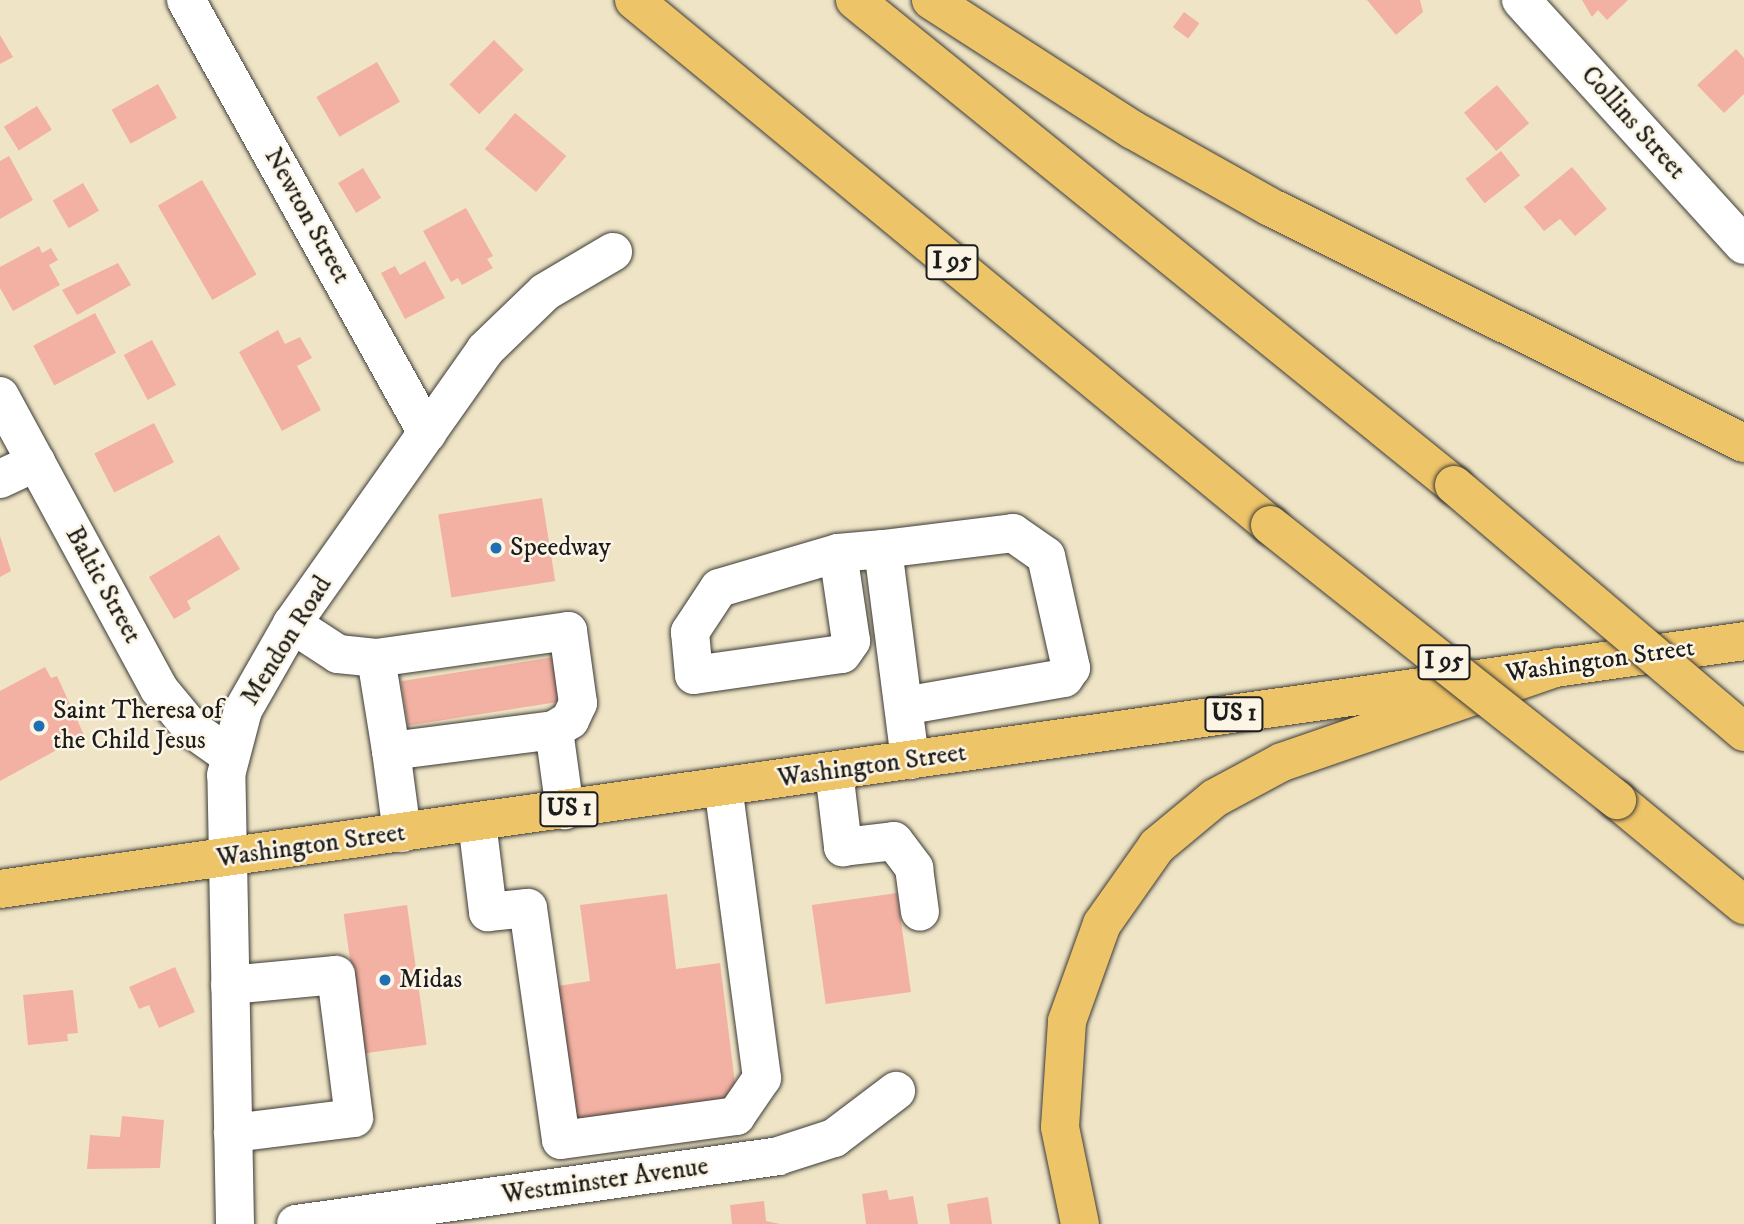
<!DOCTYPE html>
<style>
body{margin:0}
#map{position:relative;width:1744px;height:1224px;overflow:hidden;background:#efe5c6;font-family:"IM FELL DW Pica",serif}
div>[style]{position:absolute}
.building>*{inset:0;background:#f2b1a2;transform-origin:0 0}
.roads{filter:drop-shadow(0 0 2px #3c3a36) drop-shadow(0 0 2px #3c3a36)}
.minor>*{height:38px;margin:-19px;padding:0 19px;transform-origin:19px;border-radius:19px;background:#fff}
.major>*{height:38px;margin:-19px;padding:0 19px;transform-origin:19px;border-radius:19px;background:#eec469}
.highway>*{height:38px;margin:-19px;padding:0 19px;transform-origin:19px;border-radius:19px;background:#eec469}
.bridges{filter:drop-shadow(0 0 2px #3c3a36) drop-shadow(0 0 2px #3c3a36)}
.highway-bridge>*{height:38px;margin:-19px;padding:0 19px;transform-origin:19px;border-radius:19px;background:#eec469}
.dots>*{width:19px;height:19px;translate:-50% -50%;box-sizing:border-box;border:4px solid #fcf5e5;border-radius:50%}
span{translate:-50% -50%;white-space:nowrap;text-align:center;line-height:1.15;-webkit-text-stroke:5px #fcf5e5;paint-order:stroke}
.shield-label span{padding:2px 5px;background:#fcf5e5;border:2px solid;border-radius:5px;-webkit-text-stroke-width:0}
.shield-label{font-size:24px;color:#1c1c1c;font-weight:700}
.street-label{font-size:26px;color:#1c1c1c}
.poi-label{font-size:26px;color:#1c1c1c}
.left{translate:0 -50%;text-align:left}
</style>
<div id="map">
<div class="building">
<div style="clip-path:polygon(1367px 0,1420px 0,1423px 12px,1396px 35px)"></div>
<div style="clip-path:polygon(1582px 0,1628px 0,1607px 20px,1598px 10px,1592px 17px)"></div>
<div style="left:1184px;top:12px;width:19px;height:19px;rotate:36deg"></div>
<div style="clip-path:polygon(0 35px,13px 57px,0 64px)"></div>
<div style="left:494px;top:40px;width:42px;height:63px;rotate:45deg"></div>
<div style="clip-path:polygon(1736px 49px,1744px 58px,1744px 94px,1724px 113px,1697px 85px)"></div>
<div style="left:377px;top:62px;width:46px;height:70px;rotate:60deg"></div>
<div style="left:158px;top:84px;width:39px;height:53px;rotate:61deg"></div>
<div style="left:1497px;top:85px;width:50px;height:43px;rotate:50deg"></div>
<div style="left:37px;top:106px;width:28px;height:39px;rotate:58deg"></div>
<div style="left:515px;top:113px;width:67px;height:47px;rotate:40deg"></div>
<div style="left:1501px;top:151px;width:31px;height:45px;rotate:52deg"></div>
<div style="clip-path:polygon(9px 156px,33px 200px,0 219px,0 161px)"></div>
<div style="clip-path:polygon(1572px 167px,1607px 209px,1575px 236px,1560px 219px,1544px 231px,1524px 207px)"></div>
<div style="left:363px;top:168px;width:35px;height:29px;rotate:59deg"></div>
<div style="left:202px;top:180px;width:109px;height:51px;rotate:60deg"></div>
<div style="left:83px;top:183px;width:32px;height:35px;rotate:60deg"></div>
<div style="clip-path:polygon(466px 208px,493px 256px,487px 259px,493px 268px,462px 285px,458px 278px,451px 282px,423px 231px)"></div>
<div style="clip-path:polygon(39px 246px,42px 253px,51px 248px,58px 260px,49px 265px,60px 285px,13px 311px,0 288px,0 267px)"></div>
<div style="clip-path:polygon(425px 261px,445px 298px,405px 319px,381px 273px,395px 266px,400px 275px)"></div>
<div style="clip-path:polygon(118px 263px,131px 285px,77px 315px,62px 290px)"></div>
<div style="left:95px;top:313px;width:45px;height:70px;rotate:62deg"></div>
<div style="clip-path:polygon(278px 330px,285px 344px,300px 337px,312px 358px,297px 366px,321px 410px,282px 431px,239px 352px)"></div>
<div style="left:152px;top:340px;width:51px;height:32px;rotate:62deg"></div>
<div style="left:154px;top:423px;width:44px;height:67px;rotate:63deg"></div>
<div style="left:542px;top:498px;width:84px;height:105px;rotate:81deg"></div>
<div style="clip-path:polygon(219px 535px,240px 569px,187px 601px,191px 609px,174px 619px,149px 577px)"></div>
<div style="clip-path:polygon(0 536px,11px 571px,0 577px)"></div>
<div style="left:554px;top:657px;width:45px;height:155px;rotate:81deg"></div>
<div style="clip-path:polygon(45px 667px,51px 678px,57px 676px,84px 735px,0 781px,0 691px)"></div>
<div style="left:897px;top:893px;width:100px;height:86px;rotate:82deg"></div>
<div style="clip-path:polygon(667px 894px,676px 969px,720px 963px,737px 1099px,575px 1119px,558px 986px,590px 981px,580px 905px)"></div>
<div style="left:407px;top:905px;width:141px;height:64px;rotate:82deg"></div>
<div style="clip-path:polygon(175px 967px,195px 1012px,159px 1028px,149px 1005px,139px 1009px,129px 987px)"></div>
<div style="clip-path:polygon(73px 990px,78px 1033px,67px 1034px,68px 1041px,28px 1045px,23px 995px)"></div>
<div style="clip-path:polygon(122px 1116px,164px 1120px,160px 1168px,87px 1169px,90px 1135px,120px 1137px)"></div>
<div style="clip-path:polygon(887px 1190px,889px 1200px,913px 1196px,918px 1224px,866px 1224px,862px 1194px)"></div>
<div style="clip-path:polygon(988px 1197px,992px 1224px,950px 1224px,947px 1204px)"></div>
<div style="clip-path:polygon(764px 1201px,766px 1221px,780px 1224px,732px 1224px,730px 1205px)"></div>
</div>
<div class="roads">
<div class="minor">
<div style="left:186px;top:0;width:496px;rotate:60.9deg"></div>
<div style="left:1521px;top:0;width:331px;rotate:47.7deg"></div>
<div style="left:0;top:396px;width:333px;rotate:61.5deg"></div>
<div style="left:159px;top:689px;width:52px;rotate:50.5deg"></div>
<div style="left:192px;top:729px;width:45px;rotate:35.1deg"></div>
<div style="left:0;top:479px;width:40px;rotate:-25deg"></div>
<div style="left:883px;top:549px;width:131px;rotate:-7deg"></div>
<div style="left:1013px;top:533px;width:40px;rotate:34.9deg"></div>
<div style="left:1046px;top:556px;width:115px;rotate:77.4deg"></div>
<div style="left:1071px;top:668px;width:12px;rotate:125deg"></div>
<div style="left:1064px;top:678px;width:162px;rotate:170.1deg"></div>
<div style="left:838px;top:553px;width:124px;rotate:163.6deg"></div>
<div style="left:719px;top:588px;width:53px;rotate:123.4deg"></div>
<div style="left:690px;top:632px;width:43px;rotate:84.7deg"></div>
<div style="left:694px;top:675px;width:149px;rotate:-8.1deg"></div>
<div style="left:842px;top:654px;width:16px;rotate:-55deg"></div>
<div style="left:851px;top:641px;width:89px;rotate:-98.4deg"></div>
<div style="left:838px;top:553px;width:45px;rotate:-5.1deg"></div>
<div style="left:883px;top:549px;width:213px;rotate:82.7deg"></div>
<div style="left:292px;top:624px;width:55px;rotate:33.1deg"></div>
<div style="left:338px;top:654px;width:38px;rotate:6deg"></div>
<div style="left:376px;top:658px;width:94px;rotate:80.8deg"></div>
<div style="left:376px;top:658px;width:194px;rotate:-8deg"></div>
<div style="left:568px;top:631px;width:73px;rotate:82.1deg"></div>
<div style="left:578px;top:703px;width:19px;rotate:115deg"></div>
<div style="left:570px;top:720px;width:19px;rotate:148deg"></div>
<div style="left:834px;top:771px;width:77px;rotate:83.2deg"></div>
<div style="left:843px;top:847px;width:51px;rotate:-6.7deg"></div>
<div style="left:894px;top:841px;width:34px;rotate:53deg"></div>
<div style="left:914px;top:868px;width:44px;rotate:82.2deg"></div>
<div style="left:477px;top:822px;width:91px;rotate:83deg"></div>
<div style="left:488px;top:912px;width:40px;rotate:-5.7deg"></div>
<div style="left:528px;top:908px;width:234px;rotate:81.9deg"></div>
<div style="left:561px;top:1140px;width:177px;rotate:-7.8deg"></div>
<div style="left:736px;top:1116px;width:46px;rotate:-55.6deg"></div>
<div style="left:762px;top:1078px;width:294px;rotate:-97.6deg"></div>
<div style="left:402px;top:833px;width:83px;rotate:-97.6deg"></div>
<div style="left:391px;top:751px;width:164px;rotate:-7.3deg"></div>
<div style="left:554px;top:730px;width:81px;rotate:82.2deg"></div>
<div style="left:230px;top:985px;width:106px;rotate:-5.4deg"></div>
<div style="left:336px;top:975px;width:144px;rotate:82.8deg"></div>
<div style="left:354px;top:1118px;width:122px;rotate:172.9deg"></div>
<div style="left:235px;top:1224px;width:449px;rotate:-91.1deg"></div>
<div style="left:226px;top:775px;width:67px;rotate:-75.3deg"></div>
<div style="left:243px;top:710px;width:99px;rotate:-60.3deg"></div>
<div style="left:292px;top:624px;width:335px;rotate:-54.8deg"></div>
<div style="left:485px;top:350px;width:83px;rotate:-44deg"></div>
<div style="left:545px;top:292px;width:79px;rotate:-30.5deg"></div>
<div style="left:296px;top:1224px;width:487px;rotate:-8deg"></div>
<div style="left:778px;top:1156px;width:59px;rotate:-17.8deg"></div>
<div style="left:834px;top:1138px;width:78px;rotate:-37.2deg"></div>
</div>
<div class="major">
<div style="left:0;top:889px;width:1762px;rotate:-8.09deg"></div>
</div>
<div class="highway">
<div style="left:634px;top:0;width:825px;rotate:39.54deg"></div>
<div style="left:855px;top:0;width:771px;rotate:39deg"></div>
<div style="left:931px;top:0;width:240px;rotate:32.8deg"></div>
<div style="left:1133px;top:130px;width:157px;rotate:29.3deg"></div>
<div style="left:1270px;top:207px;width:530px;rotate:26.47deg"></div>
<div style="left:1617px;top:800px;width:165px;rotate:39.6deg"></div>
<div style="left:1080px;top:1224px;width:99px;rotate:-101.7deg"></div>
<div style="left:1060px;top:1127px;width:106px;rotate:-86.2deg"></div>
<div style="left:1067px;top:1021px;width:103px;rotate:-70.2deg"></div>
<div style="left:1102px;top:924px;width:95px;rotate:-54.8deg"></div>
<div style="left:1157px;top:846px;width:75px;rotate:-39.6deg"></div>
<div style="left:1215px;top:798px;width:76px;rotate:-28.2deg"></div>
<div style="left:1282px;top:762px;width:292px;rotate:-19deg"></div>
</div>
</div>
<div class="bridges">
<div class="highway-bridge">
<div style="left:1454px;top:485px;width:381px;rotate:40.4deg"></div>
<div style="left:1270px;top:525px;width:443px;rotate:38.4deg"></div>
</div>
</div>
<div class="dots">
<div style="left:496px;top:548px;background:#1f6fb2"></div>
<div style="left:39px;top:726px;background:#1f6fb2"></div>
<div style="left:385px;top:980px;background:#1f6fb2"></div>
</div>
<div class="shield-label">
<span style="left:952px;top:262px">I 95</span>
<span style="left:1444px;top:662px">I 95</span>
<span style="left:1234px;top:714px">US 1</span>
<span style="left:569px;top:809px">US 1</span>
</div>
<div class="street-label">
<span style="left:1633px;top:123px;rotate:48deg">Collins Street</span>
<span style="left:307px;top:216px;rotate:61deg">Newton Street</span>
<span style="left:103px;top:585px;rotate:61deg">Baltic Street</span>
<span style="left:287px;top:641px;rotate:-58deg">Mendon Road</span>
<span style="left:1600px;top:661px;rotate:-8deg">Washington Street</span>
<span style="left:872px;top:766px;rotate:-8deg">Washington Street</span>
<span style="left:311px;top:846px;rotate:-8deg">Washington Street</span>
<span style="left:605px;top:1181px;rotate:-8deg">Westminster Avenue</span>
</div>
<div class="poi-label">
<span class="left" style="left:510px;top:548px">Speedway</span>
<span class="left" style="left:53px;top:726px">Saint Theresa of<br>the Child Jesus</span>
<span class="left" style="left:399px;top:980px">Midas</span>
</div>
</div>
